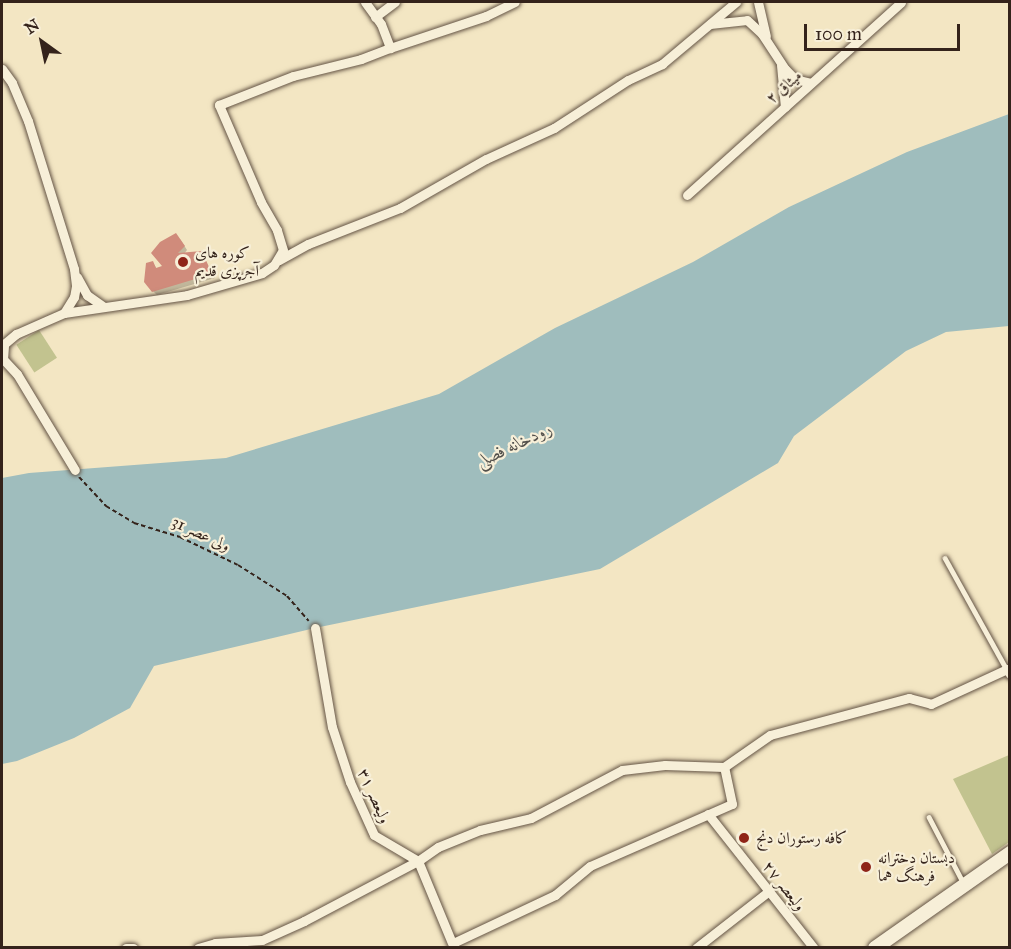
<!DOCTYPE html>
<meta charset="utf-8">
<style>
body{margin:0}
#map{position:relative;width:1011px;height:949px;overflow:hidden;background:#f3e6c3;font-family:"IM FELL Great Primer",Amiri,serif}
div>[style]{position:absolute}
.green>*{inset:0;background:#c2c38f;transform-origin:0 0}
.water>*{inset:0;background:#9fbdbd}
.shadow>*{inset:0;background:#0003}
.building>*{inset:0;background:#d08b7b}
.path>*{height:2px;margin-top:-1px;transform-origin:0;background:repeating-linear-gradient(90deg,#34231b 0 4.5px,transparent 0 7.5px)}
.roads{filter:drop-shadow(0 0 2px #645445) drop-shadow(0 0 2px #645445)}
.lane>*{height:4.5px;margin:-2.25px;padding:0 2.25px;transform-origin:2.25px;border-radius:2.25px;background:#f7efd8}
.street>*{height:9px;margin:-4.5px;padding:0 4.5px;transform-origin:4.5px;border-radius:4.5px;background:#f7efd8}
.secondary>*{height:14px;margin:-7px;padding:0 7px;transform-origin:7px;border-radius:7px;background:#f7efd8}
.dots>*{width:16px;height:16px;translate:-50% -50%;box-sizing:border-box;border:3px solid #f7efd8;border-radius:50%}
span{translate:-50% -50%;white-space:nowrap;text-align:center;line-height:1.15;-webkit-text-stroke:4.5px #f7efd8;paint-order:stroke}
.street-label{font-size:16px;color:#34231b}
.poi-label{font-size:16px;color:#34231b}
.left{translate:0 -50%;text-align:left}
.water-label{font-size:18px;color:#54514c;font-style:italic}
.frame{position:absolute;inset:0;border:3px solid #34231b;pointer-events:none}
.north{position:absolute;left:12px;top:12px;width:60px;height:60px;-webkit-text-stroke:4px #f7efd8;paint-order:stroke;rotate:327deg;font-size:16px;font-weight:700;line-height:24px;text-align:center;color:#34231b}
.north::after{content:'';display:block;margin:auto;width:21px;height:27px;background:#34231b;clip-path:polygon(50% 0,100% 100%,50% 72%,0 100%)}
.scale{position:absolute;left:804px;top:24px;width:156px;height:27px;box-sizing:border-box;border:3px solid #34231b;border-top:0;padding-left:8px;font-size:18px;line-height:21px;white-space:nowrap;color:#34231b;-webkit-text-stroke:4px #f7efd8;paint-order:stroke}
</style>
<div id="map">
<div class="green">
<div style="left:39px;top:330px;width:33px;height:27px;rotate:57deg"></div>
<div style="clip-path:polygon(1009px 755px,1009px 842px,992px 854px,953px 779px)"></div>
</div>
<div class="water">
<div style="clip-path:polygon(1009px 114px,1009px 326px,946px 332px,906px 351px,794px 436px,778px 463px,600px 569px,315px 628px,154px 666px,130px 708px,74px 738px,17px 761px,2px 764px,2px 478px,29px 473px,226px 458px,439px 394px,555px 328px,693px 262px,789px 207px,907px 152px)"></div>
</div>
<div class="shadow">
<div style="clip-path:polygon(180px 239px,187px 250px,184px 254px,201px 253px,215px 278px,157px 295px,153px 291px,153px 263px,157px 269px,165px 267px)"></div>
</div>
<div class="building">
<div style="clip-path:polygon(176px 233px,185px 246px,178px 253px,202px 251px,212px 274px,152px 292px,144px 282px,146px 263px,153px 261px,156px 268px,162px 266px,151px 253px,160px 242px)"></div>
</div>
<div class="path">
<div style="left:79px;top:477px;width:40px;rotate:47deg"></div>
<div style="left:106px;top:506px;width:33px;rotate:31deg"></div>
<div style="left:134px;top:523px;width:48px;rotate:16.9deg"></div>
<div style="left:180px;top:537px;width:64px;rotate:25.8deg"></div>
<div style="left:238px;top:565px;width:58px;rotate:32.3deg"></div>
<div style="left:287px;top:596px;width:33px;rotate:49deg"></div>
</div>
<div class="roads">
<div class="lane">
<div style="left:945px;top:558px;width:126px;rotate:61deg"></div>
<div style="left:929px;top:817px;width:76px;rotate:62.4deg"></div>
</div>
<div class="street">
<div style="left:365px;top:2px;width:27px;rotate:54deg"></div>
<div style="left:381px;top:24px;width:26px;rotate:69deg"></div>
<div style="left:390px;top:48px;width:101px;rotate:-18.4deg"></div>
<div style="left:486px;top:16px;width:32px;rotate:-26deg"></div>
<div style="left:758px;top:2px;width:35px;rotate:77deg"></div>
<div style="left:375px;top:17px;width:25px;rotate:-37deg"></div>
<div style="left:710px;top:24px;width:37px;rotate:-6deg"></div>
<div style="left:747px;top:20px;width:21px;rotate:43deg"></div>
<div style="left:762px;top:34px;width:42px;rotate:56.7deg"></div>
<div style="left:785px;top:69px;width:14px;rotate:45deg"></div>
<div style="left:795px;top:79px;width:16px;rotate:14deg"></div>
<div style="left:781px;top:65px;width:42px;rotate:84.6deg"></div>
<div style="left:2px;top:69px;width:17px;rotate:54deg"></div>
<div style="left:12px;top:83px;width:41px;rotate:67.2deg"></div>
<div style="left:28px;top:121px;width:155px;rotate:72.7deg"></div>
<div style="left:74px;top:269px;width:17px;rotate:83deg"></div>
<div style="left:76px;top:286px;width:11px;rotate:100deg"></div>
<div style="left:74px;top:297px;width:19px;rotate:122deg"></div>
<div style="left:687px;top:195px;width:288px;rotate:-42deg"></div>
<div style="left:279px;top:260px;width:33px;rotate:-29deg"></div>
<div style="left:308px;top:244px;width:99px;rotate:-21.4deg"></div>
<div style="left:400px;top:208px;width:99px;rotate:-29.7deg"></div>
<div style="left:486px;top:159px;width:75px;rotate:-24.5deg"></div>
<div style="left:554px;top:128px;width:88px;rotate:-33deg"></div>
<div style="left:628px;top:80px;width:38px;rotate:-25deg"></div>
<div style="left:662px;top:64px;width:97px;rotate:-40deg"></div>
<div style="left:77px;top:277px;width:21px;rotate:61deg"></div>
<div style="left:87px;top:295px;width:19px;rotate:35deg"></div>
<div style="left:2px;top:358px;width:22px;rotate:47deg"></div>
<div style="left:17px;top:374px;width:112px;rotate:58.9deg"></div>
<div style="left:3px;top:360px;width:16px;rotate:-86deg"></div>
<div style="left:4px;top:344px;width:16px;rotate:-40deg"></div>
<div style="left:16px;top:334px;width:52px;rotate:-23.6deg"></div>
<div style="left:64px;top:313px;width:124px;rotate:-8.3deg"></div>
<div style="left:187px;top:295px;width:78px;rotate:-16.3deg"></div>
<div style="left:262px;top:273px;width:14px;rotate:-34deg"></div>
<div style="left:274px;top:265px;width:17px;rotate:-59deg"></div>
<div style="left:283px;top:250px;width:21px;rotate:-107deg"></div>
<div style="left:277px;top:230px;width:32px;rotate:-120deg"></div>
<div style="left:261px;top:202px;width:106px;rotate:-113.4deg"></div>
<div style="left:219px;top:105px;width:79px;rotate:-21.4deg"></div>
<div style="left:293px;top:76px;width:70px;rotate:-14deg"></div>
<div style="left:361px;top:59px;width:31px;rotate:-21deg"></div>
<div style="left:315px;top:628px;width:100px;rotate:80.3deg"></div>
<div style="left:332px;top:727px;width:58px;rotate:71.9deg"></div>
<div style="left:350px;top:782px;width:58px;rotate:65.6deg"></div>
<div style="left:374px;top:835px;width:51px;rotate:30.6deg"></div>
<div style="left:418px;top:861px;width:94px;rotate:67.5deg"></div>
<div style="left:708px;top:814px;width:171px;rotate:51.7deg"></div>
<div style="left:453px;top:943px;width:113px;rotate:-25.2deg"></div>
<div style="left:555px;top:895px;width:45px;rotate:-39.6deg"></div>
<div style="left:590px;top:866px;width:155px;rotate:-23.6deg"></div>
<div style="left:732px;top:804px;width:38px;rotate:-102deg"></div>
<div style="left:724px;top:767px;width:56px;rotate:-34.8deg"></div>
<div style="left:770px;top:735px;width:144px;rotate:-14.9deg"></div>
<div style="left:909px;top:698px;width:23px;rotate:15deg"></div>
<div style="left:931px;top:704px;width:84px;rotate:-24.7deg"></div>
<div style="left:1007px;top:669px;width:6px;rotate:59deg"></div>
<div style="left:126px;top:948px;width:7px"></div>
<div style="left:198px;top:948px;width:18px;rotate:-16deg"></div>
<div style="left:215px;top:943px;width:47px;rotate:-3.7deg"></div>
<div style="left:262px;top:940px;width:46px;rotate:-24.3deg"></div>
<div style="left:304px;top:921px;width:129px;rotate:-27.8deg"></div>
<div style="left:418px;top:861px;width:24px;rotate:-35deg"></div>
<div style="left:438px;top:847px;width:45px;rotate:-22deg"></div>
<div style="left:480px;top:830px;width:52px;rotate:-13.2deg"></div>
<div style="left:531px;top:818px;width:103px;rotate:-27.8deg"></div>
<div style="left:622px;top:770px;width:43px;rotate:-6.6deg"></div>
<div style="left:665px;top:765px;width:59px;rotate:1.9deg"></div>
<div style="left:696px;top:948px;width:93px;rotate:-38deg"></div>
</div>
<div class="secondary">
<div style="left:875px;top:948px;width:165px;rotate:-35.1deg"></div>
</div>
</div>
<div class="dots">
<div style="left:183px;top:262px;background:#8f2418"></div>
<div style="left:744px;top:838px;background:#8f2418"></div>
<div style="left:866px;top:867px;background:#8f2418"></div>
</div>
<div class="street-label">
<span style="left:784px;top:87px;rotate:-42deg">میثاق ۲</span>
<span style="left:201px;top:534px;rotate:25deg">ولی عصر 31</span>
<span style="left:374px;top:796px;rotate:66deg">ولیعصر ۳۱</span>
<span style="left:784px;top:886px;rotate:52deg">ولیعصر ۲۷</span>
</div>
<div class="poi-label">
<span class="left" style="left:195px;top:262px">کوره های<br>آجرپزی قدیم</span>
<span class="left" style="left:756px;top:838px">کافه رستوران دنج</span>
<span class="left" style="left:878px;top:867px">دبستان دخترانه<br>فرهنگ هما</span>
</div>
<div class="water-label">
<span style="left:514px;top:445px;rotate:-26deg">رودخانه فصلی</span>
</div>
<div class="frame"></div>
<div class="north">N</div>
<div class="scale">100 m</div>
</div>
